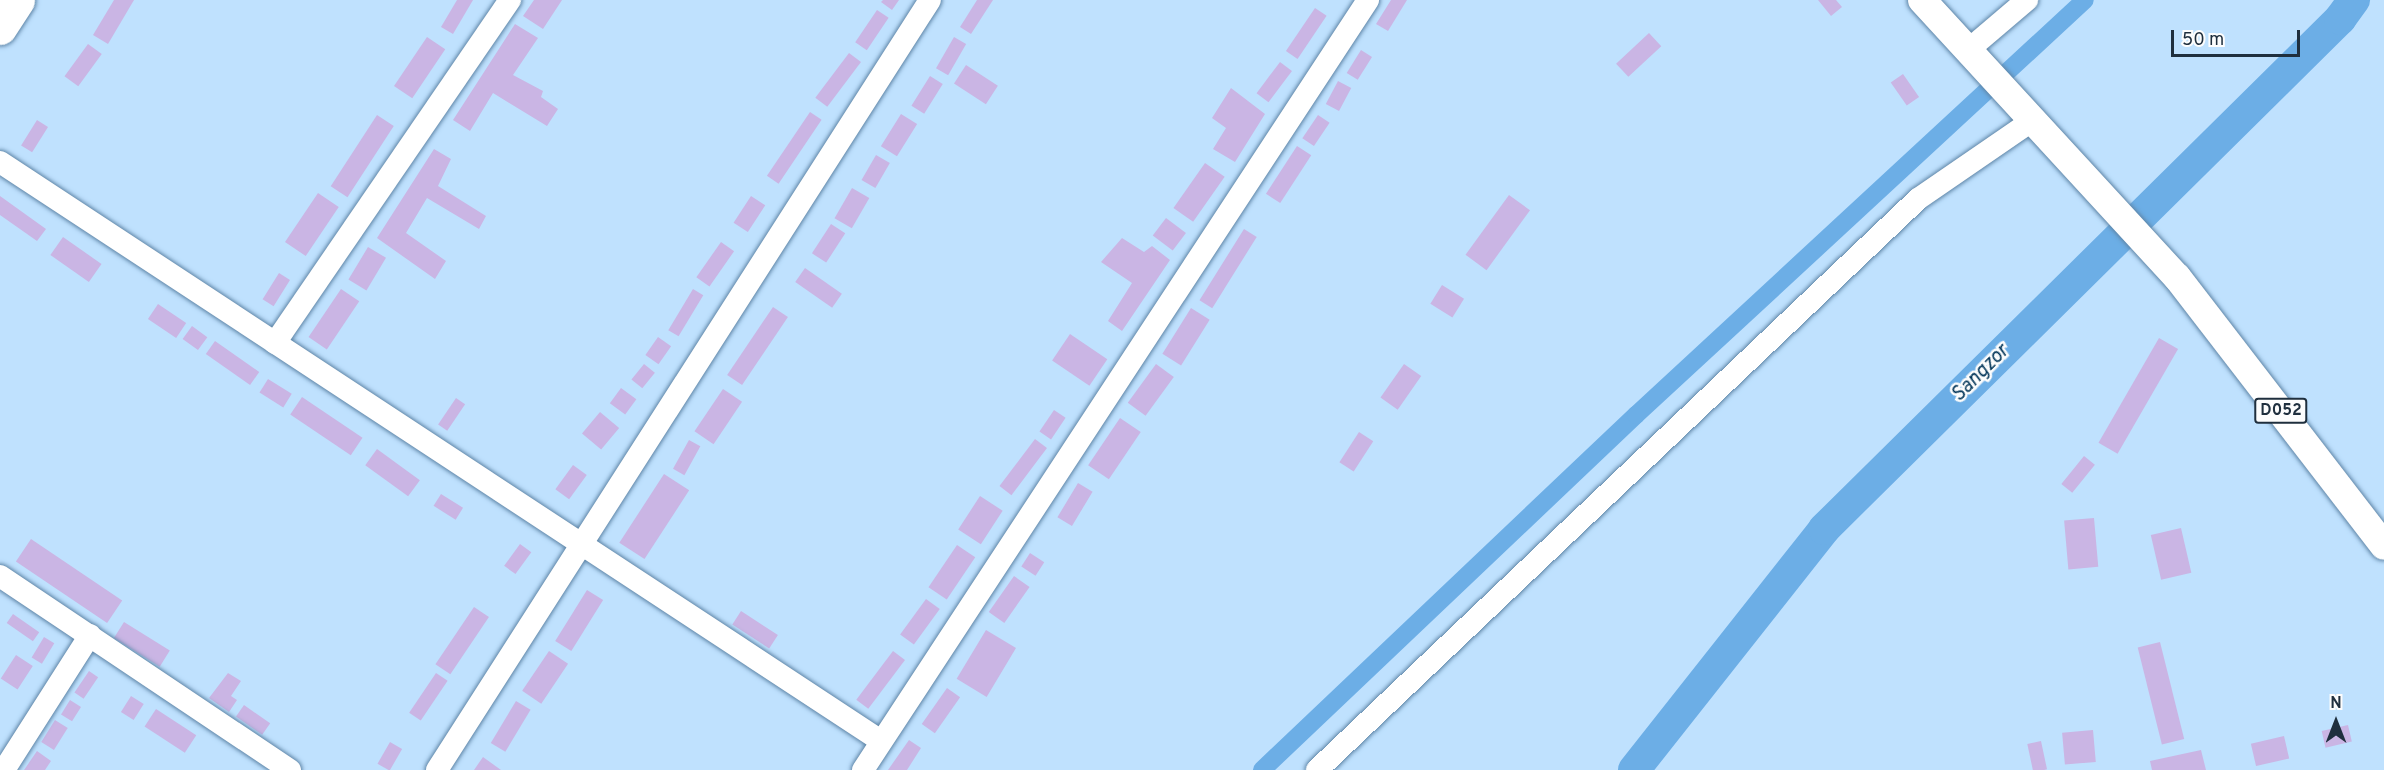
<!DOCTYPE html>
<style>
body{margin:0}
#map{position:relative;width:2384px;height:770px;overflow:hidden;background:#bfe1fe;font-family:Overpass,sans-serif}
div>[style]{position:absolute}
.canal>*{height:18px;margin:-9px;padding:0 9px;transform-origin:9px;border-radius:9px;background:#6caee6}
.river>*{height:32px;margin:-16px;padding:0 16px;transform-origin:16px;border-radius:16px;background:#6caee6}
.building>*{inset:0;background:#cab5e4;transform-origin:0 0}
.roads{filter:drop-shadow(0 0 2px #5e85a7) drop-shadow(0 0 2px #5e85a7)}
.minor>*{height:22px;margin:-11px;padding:0 11px;transform-origin:11px;border-radius:11px;background:#fff}
.major>*{height:28px;margin:-14px;padding:0 14px;transform-origin:14px;border-radius:14px;background:#fff}
.highway>*{height:33px;margin:-16.5px;padding:0 16.5px;transform-origin:16.5px;border-radius:16.5px;background:#fff}
span{translate:-50% -50%;white-space:nowrap;text-align:center;line-height:1.15;-webkit-text-stroke:5px #fdfdfd;paint-order:stroke}
.shield-label span{padding:2px 4px;background:#fdfdfd;border:2px solid;border-radius:4px;-webkit-text-stroke-width:0}
.shield-label{font-size:16px;color:#1f2f3e;font-weight:700}
.water-label{font-size:20px;color:#003458;font-style:italic}
.north{position:absolute;left:2306px;top:692px;width:60px;height:60px;-webkit-text-stroke:4px #fdfdfd;paint-order:stroke;rotate:0deg;font-size:16px;font-weight:700;line-height:24px;text-align:center;color:#1f2f3e}
.north::after{content:'';display:block;margin:auto;width:21px;height:27px;background:#1f2f3e;clip-path:polygon(50% 0,100% 100%,50% 72%,0 100%)}
.scale{position:absolute;left:2171px;top:30px;width:129px;height:27px;box-sizing:border-box;border:3px solid #1f2f3e;border-top:0;padding-left:8px;font-size:18px;line-height:21px;white-space:nowrap;color:#1f2f3e;-webkit-text-stroke:4px #fdfdfd;paint-order:stroke}
</style>
<div id="map">
<div class="canal">
<div style="left:1262px;top:770px;width:516px;rotate:-43.51deg"></div>
<div style="left:1636px;top:415px;width:611px;rotate:-42.75deg"></div>
</div>
<div class="river">
<div style="left:1634px;top:770px;width:307px;rotate:-51.7deg"></div>
<div style="left:1824px;top:529px;width:726px;rotate:-44.66deg"></div>
<div style="left:2340px;top:19px;width:24px;rotate:-54deg"></div>
</div>
<div class="building">
<div style="clip-path:polygon(114px 0,134px 0,108px 44px,93px 35px)"></div>
<div style="clip-path:polygon(457px 0,473px 0,453px 34px,441px 27px)"></div>
<div style="clip-path:polygon(534px 0,562px 0,543px 29px,523px 16px)"></div>
<div style="clip-path:polygon(883px 0,899px 0,892px 10px,881px 2px)"></div>
<div style="clip-path:polygon(977px 0,993px 0,971px 34px,960px 27px)"></div>
<div style="clip-path:polygon(1391px 0,1407px 0,1388px 31px,1376px 24px)"></div>
<div style="clip-path:polygon(1818px 0,1836px 0,1842px 7px,1831px 16px)"></div>
<div style="left:1315px;top:8px;width:14px;height:52px;rotate:34deg"></div>
<div style="left:877px;top:10px;width:14px;height:39px;rotate:34deg"></div>
<div style="clip-path:polygon(515px 24px,538px 38px,513px 75px,543px 91px,541px 97px,558px 109px,547px 126px,493px 93px,470px 131px,453px 120px)"></div>
<div style="left:1649px;top:33px;width:18px;height:45px;rotate:47deg"></div>
<div style="left:427px;top:37px;width:22px;height:59px;rotate:34deg"></div>
<div style="left:954px;top:37px;width:14px;height:36px;rotate:30deg"></div>
<div style="left:88px;top:44px;width:17px;height:40px;rotate:36deg"></div>
<div style="left:1361px;top:50px;width:13px;height:27px;rotate:32deg"></div>
<div style="left:849px;top:53px;width:15px;height:56px;rotate:37deg"></div>
<div style="left:1280px;top:62px;width:15px;height:39px;rotate:37deg"></div>
<div style="left:966px;top:65px;width:38px;height:22px;rotate:33deg"></div>
<div style="left:1903px;top:74px;width:28px;height:15px;rotate:55deg"></div>
<div style="left:930px;top:76px;width:15px;height:35px;rotate:32deg"></div>
<div style="left:1338px;top:81px;width:15px;height:26px;rotate:28deg"></div>
<div style="clip-path:polygon(1231px 88px,1265px 114px,1235px 162px,1213px 149px,1226px 128px,1212px 118px)"></div>
<div style="left:810px;top:112px;width:14px;height:77px;rotate:34deg"></div>
<div style="left:901px;top:114px;width:19px;height:38px;rotate:32deg"></div>
<div style="left:377px;top:115px;width:20px;height:85px;rotate:33deg"></div>
<div style="left:1318px;top:115px;width:14px;height:28px;rotate:34deg"></div>
<div style="left:37px;top:120px;width:13px;height:30px;rotate:32deg"></div>
<div style="left:1297px;top:146px;width:17px;height:57px;rotate:33deg"></div>
<div style="clip-path:polygon(434px 149px,451px 159px,438px 186px,486px 216px,479px 229px,427px 198px,406px 233px,446px 261px,435px 279px,377px 238px)"></div>
<div style="left:876px;top:155px;width:16px;height:29px;rotate:30deg"></div>
<div style="left:1205px;top:163px;width:24px;height:55px;rotate:35deg"></div>
<div style="left:852px;top:188px;width:20px;height:35px;rotate:30deg"></div>
<div style="left:318px;top:193px;width:25px;height:59px;rotate:34deg"></div>
<div style="left:1509px;top:195px;width:26px;height:74px;rotate:36deg"></div>
<div style="clip-path:polygon(0 196px,46px 229px,37px 241px,0 215px)"></div>
<div style="left:751px;top:196px;width:17px;height:32px;rotate:33deg"></div>
<div style="left:1166px;top:218px;width:25px;height:22px;rotate:37deg"></div>
<div style="left:831px;top:224px;width:17px;height:35px;rotate:33deg"></div>
<div style="left:1244px;top:229px;width:15px;height:84px;rotate:32deg"></div>
<div style="left:63px;top:237px;width:47px;height:22px;rotate:35deg"></div>
<div style="clip-path:polygon(1122px 238px,1144px 252px,1152px 246px,1170px 260px,1122px 331px,1108px 321px,1132px 283px,1101px 262px)"></div>
<div style="left:721px;top:242px;width:16px;height:43px;rotate:35deg"></div>
<div style="left:368px;top:247px;width:21px;height:38px;rotate:31deg"></div>
<div style="left:805px;top:268px;width:45px;height:17px;rotate:35deg"></div>
<div style="left:279px;top:273px;width:13px;height:31px;rotate:32deg"></div>
<div style="left:1442px;top:285px;width:26px;height:22px;rotate:32deg"></div>
<div style="left:341px;top:289px;width:22px;height:58px;rotate:34deg"></div>
<div style="left:693px;top:289px;width:12px;height:48px;rotate:31deg"></div>
<div style="left:158px;top:304px;width:34px;height:18px;rotate:34deg"></div>
<div style="left:773px;top:307px;width:18px;height:82px;rotate:34deg"></div>
<div style="left:1191px;top:308px;width:22px;height:54px;rotate:32deg"></div>
<div style="left:192px;top:326px;width:19px;height:16px;rotate:36deg"></div>
<div style="left:1070px;top:334px;width:45px;height:32px;rotate:34deg"></div>
<div style="left:658px;top:337px;width:16px;height:22px;rotate:35deg"></div>
<div style="left:2159px;top:338px;width:22px;height:121px;rotate:30deg"></div>
<div style="left:215px;top:341px;width:54px;height:16px;rotate:35deg"></div>
<div style="left:644px;top:364px;width:14px;height:20px;rotate:39deg"></div>
<div style="left:1156px;top:364px;width:22px;height:48px;rotate:36deg"></div>
<div style="left:1404px;top:364px;width:21px;height:41px;rotate:35deg"></div>
<div style="left:268px;top:379px;width:28px;height:16px;rotate:32deg"></div>
<div style="left:621px;top:388px;width:19px;height:19px;rotate:36deg"></div>
<div style="left:723px;top:389px;width:23px;height:51px;rotate:34deg"></div>
<div style="left:302px;top:397px;width:73px;height:21px;rotate:34deg"></div>
<div style="left:456px;top:398px;width:11px;height:32px;rotate:34deg"></div>
<div style="left:1054px;top:410px;width:14px;height:26px;rotate:34deg"></div>
<div style="left:600px;top:412px;width:25px;height:28px;rotate:40deg"></div>
<div style="left:1120px;top:418px;width:25px;height:57px;rotate:34deg"></div>
<div style="left:1359px;top:432px;width:17px;height:36px;rotate:33deg"></div>
<div style="left:1035px;top:439px;width:15px;height:59px;rotate:37deg"></div>
<div style="left:689px;top:440px;width:13px;height:33px;rotate:29deg"></div>
<div style="left:377px;top:449px;width:53px;height:20px;rotate:36deg"></div>
<div style="left:2084px;top:456px;width:14px;height:36px;rotate:39deg"></div>
<div style="left:573px;top:465px;width:17px;height:30px;rotate:36deg"></div>
<div style="left:664px;top:474px;width:30px;height:82px;rotate:33deg"></div>
<div style="left:1078px;top:483px;width:17px;height:40px;rotate:31deg"></div>
<div style="left:441px;top:494px;width:26px;height:14px;rotate:32deg"></div>
<div style="left:980px;top:496px;width:27px;height:40px;rotate:33deg"></div>
<div style="left:2094px;top:518px;width:49px;height:30px;rotate:85deg"></div>
<div style="left:2181px;top:528px;width:46px;height:31px;rotate:77deg"></div>
<div style="left:31px;top:539px;width:110px;height:27px;rotate:34deg"></div>
<div style="left:520px;top:544px;width:14px;height:27px;rotate:36deg"></div>
<div style="left:957px;top:545px;width:22px;height:51px;rotate:34deg"></div>
<div style="left:1030px;top:553px;width:17px;height:16px;rotate:33deg"></div>
<div style="left:1014px;top:576px;width:19px;height:44px;rotate:35deg"></div>
<div style="left:587px;top:590px;width:19px;height:60px;rotate:32deg"></div>
<div style="left:926px;top:599px;width:17px;height:44px;rotate:36deg"></div>
<div style="left:474px;top:607px;width:18px;height:69px;rotate:34deg"></div>
<div style="left:741px;top:611px;width:44px;height:16px;rotate:33deg"></div>
<div style="left:13px;top:614px;width:32px;height:11px;rotate:35deg"></div>
<div style="left:124px;top:622px;width:54px;height:19px;rotate:32deg"></div>
<div style="left:986px;top:630px;width:35px;height:57px;rotate:31deg"></div>
<div style="left:44px;top:637px;width:12px;height:24px;rotate:31deg"></div>
<div style="left:2160px;top:642px;width:100px;height:23px;rotate:76deg"></div>
<div style="left:549px;top:651px;width:23px;height:48px;rotate:34deg"></div>
<div style="left:893px;top:651px;width:15px;height:61px;rotate:37deg"></div>
<div style="left:16px;top:655px;width:20px;height:28px;rotate:33deg"></div>
<div style="left:89px;top:671px;width:11px;height:26px;rotate:34deg"></div>
<div style="clip-path:polygon(228px 673px,241px 681px,231px 696px,237px 700px,229px 712px,209px 698px)"></div>
<div style="left:436px;top:673px;width:14px;height:48px;rotate:34deg"></div>
<div style="left:947px;top:688px;width:16px;height:44px;rotate:35deg"></div>
<div style="left:131px;top:696px;width:15px;height:19px;rotate:32deg"></div>
<div style="left:70px;top:700px;width:13px;height:17px;rotate:32deg"></div>
<div style="left:516px;top:701px;width:17px;height:49px;rotate:31deg"></div>
<div style="left:244px;top:705px;width:32px;height:14px;rotate:35deg"></div>
<div style="left:156px;top:709px;width:48px;height:21px;rotate:33deg"></div>
<div style="left:55px;top:720px;width:15px;height:26px;rotate:32deg"></div>
<div style="left:2348px;top:725px;width:17px;height:27px;rotate:77deg"></div>
<div style="left:2093px;top:730px;width:32px;height:31px;rotate:85deg"></div>
<div style="left:2284px;top:736px;width:23px;height:34px;rotate:77deg"></div>
<div style="clip-path:polygon(909px 740px,921px 748px,907px 770px,888px 770px)"></div>
<div style="left:2041px;top:741px;width:29px;height:14px;rotate:78deg"></div>
<div style="left:390px;top:742px;width:14px;height:25px;rotate:30deg"></div>
<div style="clip-path:polygon(2201px 750px,2206px 770px,2152px 770px,2150px 761px)"></div>
<div style="clip-path:polygon(37px 751px,51px 761px,45px 770px,24px 770px)"></div>
<div style="clip-path:polygon(483px 757px,501px 770px,474px 770px)"></div>
</div>
<div class="roads">
<div class="minor">
<div style="left:1967px;top:51px;width:79px;rotate:-40.4deg"></div>
<div style="left:0;top:162px;width:1054px;rotate:33.31deg"></div>
<div style="left:275px;top:343px;width:416px;rotate:-55.6deg"></div>
<div style="left:0;top:576px;width:349px;rotate:33.8deg"></div>
<div style="left:4px;top:770px;width:160px;rotate:-57.5deg"></div>
<div style="left:437px;top:770px;width:914px;rotate:-57.37deg"></div>
<div style="left:863px;top:770px;width:921px;rotate:-56.74deg"></div>
<div style="left:1317px;top:770px;width:829px;rotate:-43.53deg"></div>
<div style="left:1918px;top:199px;width:140px;rotate:-34.5deg"></div>
</div>
<div class="major">
<div style="left:1922px;top:0;width:377px;rotate:47.4deg"></div>
<div style="left:2177px;top:277px;width:339px;rotate:52.4deg"></div>
</div>
<div class="highway">
<div style="left:0;top:28px;width:33px;rotate:-57deg"></div>
</div>
</div>
<div class="shield-label">
<span style="left:2281px;top:411px">D052</span>
</div>
<div class="water-label">
<span style="left:1981px;top:374px;rotate:-45deg">Sangzor</span>
</div>
<div class="north">N</div>
<div class="scale">50 m</div>
</div>
